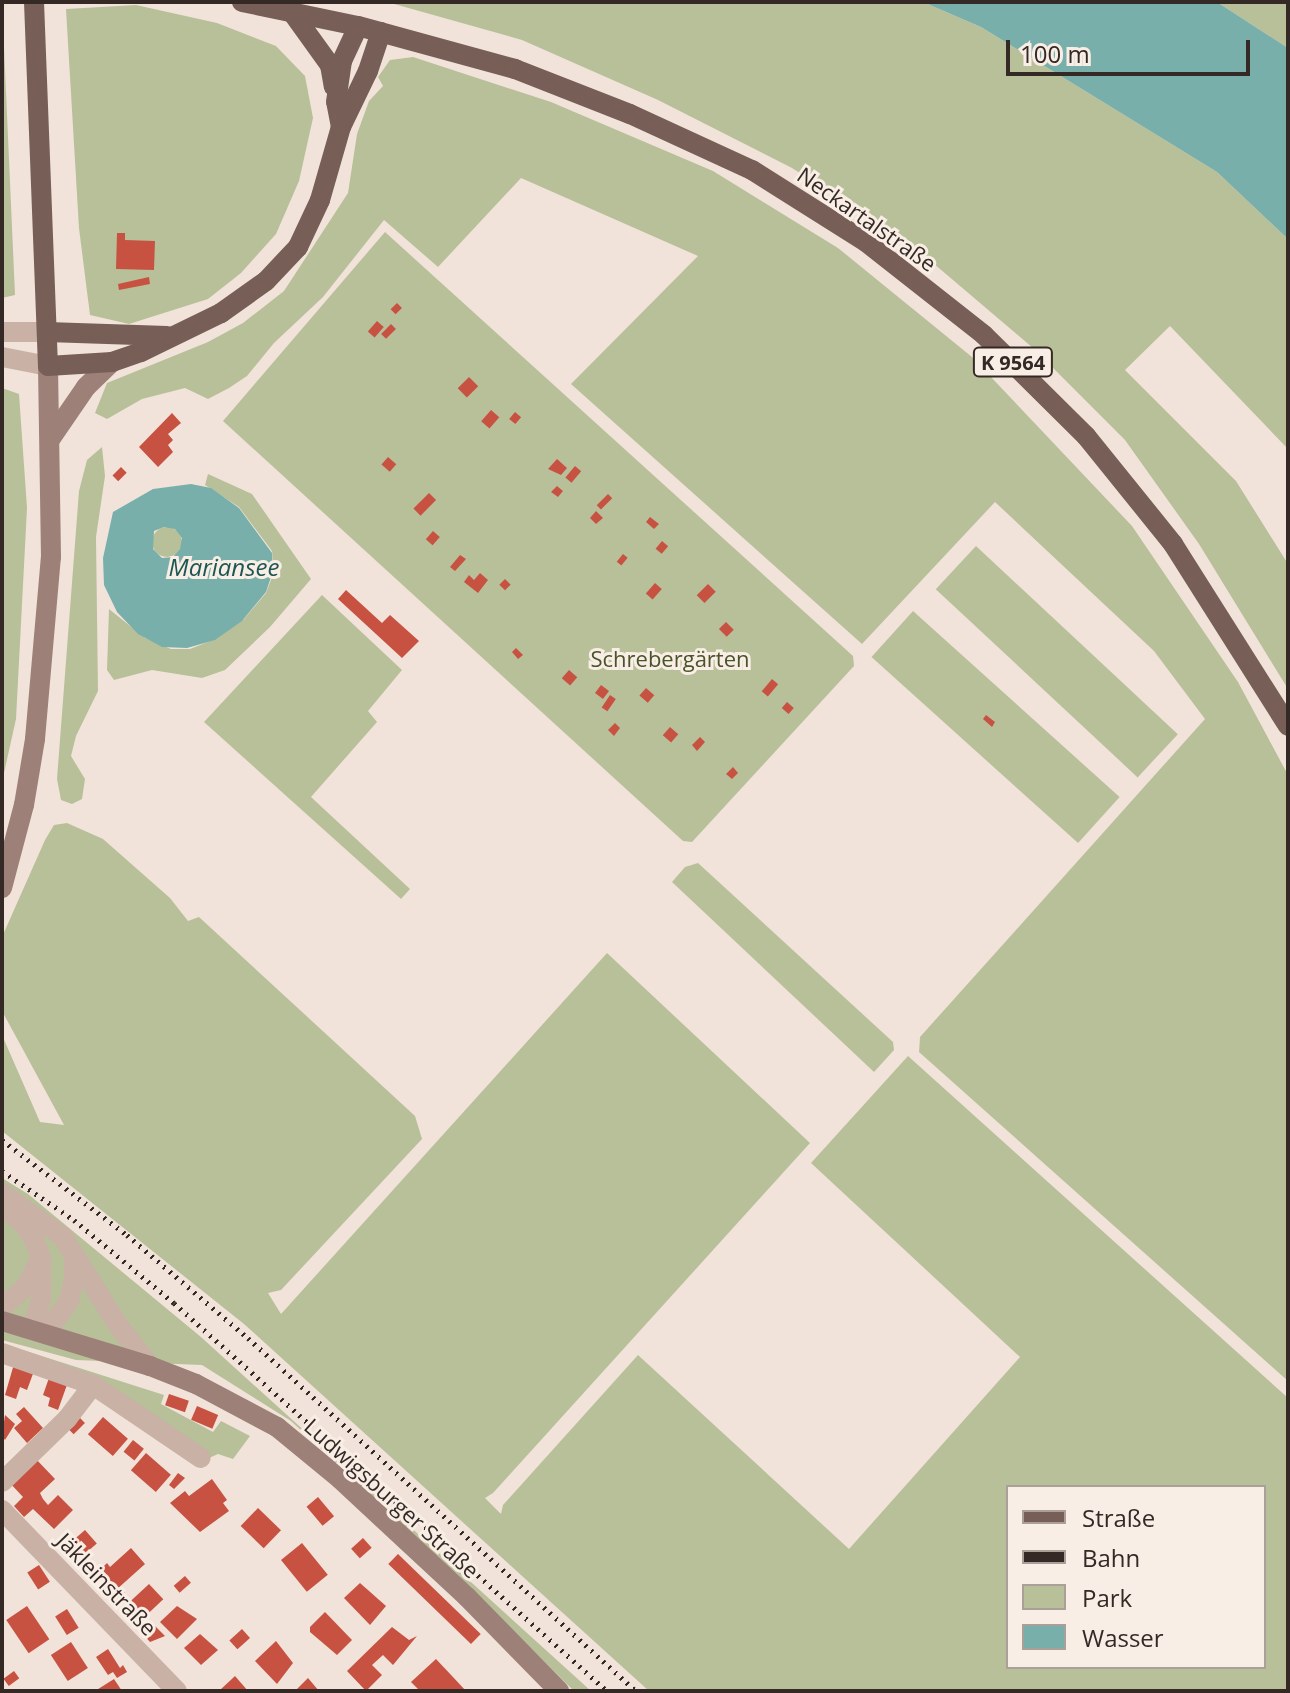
<!DOCTYPE html>
<meta charset="utf-8">
<style>
body{margin:0}
#map{position:relative;width:1290px;height:1693px;overflow:hidden;background:#f1e3d9;font-family:"Open Sans",sans-serif}
div>[style]{position:absolute}
.green>*{inset:0;background:#b8c099;transform-origin:0 0}
.round{border-radius:50%}
.water>*{inset:0;background:#78afaa}
.building>*{inset:0;background:#c75242;transform-origin:0 0}
.minor>*{height:20px;margin:-10px;padding:0 10px;transform-origin:10px;border-radius:10px;background:#c9b1a5}
.tertiary>*{height:20px;margin:-10px;padding:0 10px;transform-origin:10px;border-radius:10px;background:#c9b1a5}
.secondary>*{height:20px;margin:-10px;padding:0 10px;transform-origin:10px;border-radius:10px;background:#9d8077}
.primary>*{height:20px;margin:-10px;padding:0 10px;transform-origin:10px;border-radius:10px;background:#775e57}
.rail>*{height:5px;margin-top:-2.5px;transform-origin:0;background:repeating-linear-gradient(90deg,#352926 0 2px,transparent 0 8px)}
span{translate:-50% -50%;white-space:nowrap;text-align:center;line-height:1.15;-webkit-text-stroke:6px #f9eee5;paint-order:stroke}
.shield-label span{padding:2px 6px;background:#f9eee5;border:2px solid;border-radius:6px;-webkit-text-stroke-width:0}
.shield-label{font-size:20px;color:#352926;font-weight:700}
.street-label{font-size:22px;color:#352926}
.park-label{font-size:22px;color:#49542a}
.water-label{font-size:24px;color:#1c5754;font-style:italic}
.frame{position:absolute;inset:0;border:4px solid #352926;pointer-events:none}
.legend{position:absolute;left:1006px;top:1485px;width:260px;height:184px;box-sizing:border-box;background:#f9eee5;border:2px solid #ab9f99;margin:0;padding:10px 14px;list-style:none;font-size:24px;color:#352926}
.legend li{display:flex;align-items:center;gap:16px;height:40px}
.legend b{width:40px;border:2px solid #ab9f99}
.scale{position:absolute;left:1006px;top:40px;width:244px;height:36px;box-sizing:border-box;border:4px solid #352926;border-top:0;padding-left:10px;font-size:24px;line-height:28px;white-space:nowrap;color:#352926;-webkit-text-stroke:6px #f9eee5;paint-order:stroke}
</style>
<div id="map">
<div class="green">
<div style="clip-path:polygon(2px 2px,15px 295px,2px 298px)"></div>
<div style="clip-path:polygon(387px 2px,923px 2px,981px 27px,1217px 172px,1288px 239px,1288px 449px,1170px 326px,1125px 370px,1236px 481px,1288px 564px,1288px 689px,1199px 544px,1125px 440px,1033px 348px,913px 246px,792px 168px,658px 100px,522px 40px)"></div>
<div style="clip-path:polygon(1217px 2px,1288px 2px,1288px 48px)"></div>
<div style="clip-path:polygon(136px 5px,217px 23px,276px 46px,305px 76px,313px 118px,299px 181px,276px 234px,241px 273px,208px 299px,129px 324px,90px 315px,79px 228px,66px 9px)"></div>
<div style="clip-path:polygon(413px 57px,551px 102px,713px 171px,838px 248px,972px 357px,1132px 526px,1238px 682px,1288px 775px,1288px 1381px,919px 1052px,920px 1037px,1205px 719px,1154px 651px,995px 502px,862px 644px,571px 384px,698px 256px,521px 178px,438px 267px,384px 220px,323px 297px,274px 343px,247px 376px,229px 388px,208px 399px,185px 388px,142px 399px,107px 419px,95px 413px,107px 383px,208px 342px,243px 323px,284px 291px,348px 193px,357px 134px,369px 101px,383px 86px,378px 77px,390px 60px)"></div>
<div style="clip-path:polygon(385px 232px,853px 656px,854px 666px,692px 842px,683px 841px,223px 421px)"></div>
<div style="clip-path:polygon(2px 388px,19px 394px,27px 508px,16px 719px,2px 782px)"></div>
<div style="clip-path:polygon(102px 447px,105px 476px,96px 537px,98px 691px,76px 736px,71px 756px,85px 779px,82px 799px,72px 804px,61px 800px,57px 779px,79px 491px,87px 460px)"></div>
<div style="clip-path:polygon(208px 474px,252px 494px,311px 579px,270px 627px,225px 670px,202px 678px,152px 670px,114px 680px,107px 670px,109px 609px,145px 638px,171px 649px,190px 649px,213px 640px,244px 619px,266px 593px,274px 572px,272px 551px,239px 507px,205px 485px)"></div>
<div class="round" style="left:152px;top:527px;width:30px;height:30px"></div>
<div style="left:976px;top:546px;width:276px;height:59px;rotate:43deg"></div>
<div style="clip-path:polygon(322px 595px,402px 670px,368px 711px,377px 722px,311px 797px,410px 889px,401px 899px,204px 722px)"></div>
<div style="left:913px;top:611px;width:278px;height:62px;rotate:42deg"></div>
<div style="clip-path:polygon(evenodd,67px 823px,103px 839px,170px 898px,188px 921px,199px 917px,415px 1116px,422px 1139px,281px 1290px,268px 1293px,281px 1314px,607px 953px,810px 1143px,493px 1493px,485px 1498px,501px 1514px,503px 1505px,638px 1355px,849px 1549px,1020px 1357px,811px 1163px,908px 1056px,1288px 1398px,1288px 1691px,649px 1691px,244px 1324px,2px 1131px,2px 1035px,40px 1122px,64px 1125px,2px 1011px,2px 937px,45px 840px,54px 825px,67px 823px,1008px 1487px,1264px 1487px,1264px 1667px,1008px 1667px,1008px 1487px)"></div>
<div style="clip-path:polygon(698px 863px,893px 1042px,894px 1050px,874px 1072px,672px 882px,685px 867px)"></div>
<div style="clip-path:polygon(2px 1178px,28px 1194px,201px 1337px,591px 1691px,574px 1691px,440px 1559px,291px 1421px,202px 1365px,76px 1360px,2px 1340px)"></div>
<div style="clip-path:polygon(23px 1350px,164px 1395px,161px 1404px,213px 1432px,221px 1421px,250px 1436px,233px 1459px,218px 1454px,209px 1458px)"></div>
</div>
<div class="water">
<div style="clip-path:polygon(923px 2px,1217px 2px,1288px 48px,1288px 239px,1217px 172px,981px 27px)"></div>
<div style="clip-path:polygon(evenodd,191px 484px,211px 488px,239px 508px,272px 553px,273px 571px,266px 592px,242px 621px,215px 640px,187px 648px,162px 647px,138px 634px,117px 612px,104px 585px,103px 558px,113px 512px,153px 489px,191px 484px,164px 527px,175px 529px,182px 538px,180px 549px,173px 557px,162px 558px,153px 549px,154px 531px,164px 527px)"></div>
</div>
<div class="building">
<div style="clip-path:polygon(117px 233px,125px 233px,125px 240px,155px 241px,154px 270px,116px 269px)"></div>
<div style="clip-path:polygon(149px 277px,150px 284px,119px 290px,118px 284px)"></div>
<div style="left:397px;top:303px;width:7px;height:9px;rotate:45deg"></div>
<div style="left:377px;top:321px;width:9px;height:14px;rotate:41deg"></div>
<div style="left:391px;top:324px;width:7px;height:14px;rotate:45deg"></div>
<div style="left:469px;top:377px;width:13px;height:16px;rotate:45deg"></div>
<div style="left:491px;top:410px;width:11px;height:15px;rotate:41deg"></div>
<div style="left:515px;top:412px;width:8px;height:9px;rotate:40deg"></div>
<div style="clip-path:polygon(172px 413px,181px 423px,168px 434px,173px 440px,168px 445px,173px 452px,158px 467px,139px 447px)"></div>
<div style="left:388px;top:457px;width:11px;height:10px;rotate:41deg"></div>
<div style="clip-path:polygon(557px 459px,567px 468px,561px 475px,548px 469px)"></div>
<div style="left:575px;top:466px;width:8px;height:15px;rotate:40deg"></div>
<div style="left:121px;top:467px;width:8px;height:12px;rotate:45deg"></div>
<div style="clip-path:polygon(557px 486px,563px 491px,558px 497px,551px 492px)"></div>
<div style="left:429px;top:493px;width:10px;height:22px;rotate:45deg"></div>
<div style="left:608px;top:494px;width:6px;height:16px;rotate:45deg"></div>
<div style="clip-path:polygon(596px 511px,603px 518px,596px 524px,590px 518px)"></div>
<div style="clip-path:polygon(650px 517px,659px 524px,654px 529px,646px 522px)"></div>
<div style="left:433px;top:531px;width:9px;height:11px;rotate:41deg"></div>
<div style="left:662px;top:541px;width:8px;height:10px;rotate:40deg"></div>
<div style="left:623px;top:554px;width:6px;height:10px;rotate:39deg"></div>
<div style="clip-path:polygon(460px 555px,466px 559px,455px 571px,450px 567px)"></div>
<div style="clip-path:polygon(480px 573px,488px 580px,478px 593px,464px 582px,469px 575px,474px 580px)"></div>
<div style="left:505px;top:579px;width:8px;height:8px;rotate:45deg"></div>
<div style="left:655px;top:583px;width:9px;height:14px;rotate:41deg"></div>
<div style="left:708px;top:584px;width:11px;height:16px;rotate:45deg"></div>
<div style="clip-path:polygon(346px 590px,382px 623px,390px 615px,419px 641px,402px 658px,338px 599px)"></div>
<div style="left:726px;top:622px;width:11px;height:10px;rotate:45deg"></div>
<div style="clip-path:polygon(516px 648px,523px 655px,518px 659px,512px 652px)"></div>
<div style="left:569px;top:670px;width:11px;height:11px;rotate:41deg"></div>
<div style="left:772px;top:679px;width:8px;height:16px;rotate:40deg"></div>
<div style="left:601px;top:685px;width:10px;height:10px;rotate:37deg"></div>
<div style="left:646px;top:688px;width:11px;height:10px;rotate:41deg"></div>
<div style="left:610px;top:695px;width:7px;height:15px;rotate:34deg"></div>
<div style="left:787px;top:702px;width:9px;height:8px;rotate:41deg"></div>
<div style="clip-path:polygon(986px 715px,995px 722px,992px 727px,983px 719px)"></div>
<div style="clip-path:polygon(615px 723px,620px 728px,614px 736px,608px 730px)"></div>
<div style="left:670px;top:727px;width:11px;height:11px;rotate:41deg"></div>
<div style="clip-path:polygon(700px 737px,705px 742px,697px 751px,692px 745px)"></div>
<div style="clip-path:polygon(733px 767px,738px 773px,732px 779px,726px 774px)"></div>
<div style="clip-path:polygon(14px 1364px,34px 1371px,27px 1390px,20px 1387px,16px 1399px,5px 1395px)"></div>
<div style="clip-path:polygon(50px 1375px,68px 1382px,58px 1410px,48px 1406px,50px 1398px,43px 1395px)"></div>
<div style="left:169px;top:1394px;width:21px;height:12px;rotate:19deg"></div>
<div style="left:197px;top:1406px;width:23px;height:15px;rotate:23deg"></div>
<div style="clip-path:polygon(24px 1407px,43px 1428px,27px 1443px,14px 1428px,22px 1421px,16px 1414px)"></div>
<div style="clip-path:polygon(5px 1415px,15px 1424px,5px 1440px,2px 1436px)"></div>
<div style="left:103px;top:1417px;width:33px;height:23px;rotate:41deg"></div>
<div style="left:80px;top:1418px;width:7px;height:16px;rotate:45deg"></div>
<div style="left:133px;top:1440px;width:14px;height:15px;rotate:39deg"></div>
<div style="left:146px;top:1453px;width:33px;height:23px;rotate:41deg"></div>
<div style="clip-path:polygon(35px 1458px,55px 1479px,40px 1493px,43px 1499px,48px 1505px,58px 1495px,73px 1510px,54px 1529px,33px 1509px,24px 1517px,14px 1506px,23px 1497px,9px 1482px)"></div>
<div style="clip-path:polygon(178px 1473px,185px 1478px,174px 1489px,169px 1485px)"></div>
<div style="clip-path:polygon(212px 1479px,227px 1500px,223px 1503px,229px 1511px,200px 1532px,170px 1503px,185px 1491px,189px 1496px)"></div>
<div style="left:318px;top:1497px;width:25px;height:15px;rotate:50deg"></div>
<div style="left:258px;top:1508px;width:32px;height:25px;rotate:44deg"></div>
<div style="left:85px;top:1530px;width:18px;height:21px;rotate:49deg"></div>
<div style="left:363px;top:1538px;width:13px;height:16px;rotate:48deg"></div>
<div style="left:302px;top:1543px;width:41px;height:27px;rotate:51deg"></div>
<div style="clip-path:polygon(131px 1548px,145px 1564px,116px 1590px,99px 1571px,107px 1563px,110px 1567px)"></div>
<div style="left:398px;top:1554px;width:115px;height:14px;rotate:44deg"></div>
<div style="left:39px;top:1565px;width:20px;height:14px;rotate:57deg"></div>
<div style="left:185px;top:1576px;width:9px;height:15px;rotate:49deg"></div>
<div style="clip-path:polygon(360px 1583px,386px 1606px,370px 1625px,344px 1598px)"></div>
<div style="left:149px;top:1584px;width:21px;height:28px;rotate:47deg"></div>
<div style="clip-path:polygon(121px 1588px,125px 1593px,115px 1603px,108px 1596px)"></div>
<div style="left:27px;top:1606px;width:40px;height:25px;rotate:56deg"></div>
<div style="clip-path:polygon(177px 1606px,197px 1619px,177px 1639px,160px 1622px)"></div>
<div style="left:67px;top:1609px;width:22px;height:14px;rotate:58deg"></div>
<div style="clip-path:polygon(325px 1612px,352px 1640px,337px 1655px,310px 1632px,310px 1627px)"></div>
<div style="clip-path:polygon(152px 1623px,165px 1636px,150px 1642px,142px 1633px)"></div>
<div style="clip-path:polygon(392px 1627px,409px 1640px,417px 1636px,393px 1665px,383px 1655px,372px 1665px,382px 1675px,366px 1691px,347px 1671px)"></div>
<div style="left:242px;top:1629px;width:12px;height:17px;rotate:48deg"></div>
<div style="clip-path:polygon(200px 1634px,218px 1650px,201px 1665px,184px 1648px)"></div>
<div style="clip-path:polygon(276px 1641px,293px 1663px,277px 1684px,255px 1661px)"></div>
<div style="left:71px;top:1642px;width:31px;height:24px;rotate:57deg"></div>
<div style="clip-path:polygon(108px 1649px,120px 1668px,123px 1665px,127px 1672px,117px 1678px,113px 1672px,108px 1675px,96px 1657px)"></div>
<div style="clip-path:polygon(436px 1659px,452px 1676px,466px 1691px,420px 1691px,411px 1682px)"></div>
<div style="left:14px;top:1671px;width:9px;height:13px;rotate:54deg"></div>
<div style="clip-path:polygon(235px 1676px,248px 1691px,219px 1691px)"></div>
<div style="clip-path:polygon(308px 1678px,319px 1691px,295px 1691px)"></div>
<div style="clip-path:polygon(114px 1679px,122px 1691px,95px 1691px)"></div>
</div>
<div class="minor">
<div style="left:2px;top:332px;width:45px"></div>
<div style="left:2px;top:357px;width:47px;rotate:11.1deg"></div>
<div style="left:2px;top:1353px;width:96px;rotate:19.4deg"></div>
<div style="left:93px;top:1385px;width:130px;rotate:34.1deg"></div>
<div style="left:2px;top:1482px;width:91px;rotate:-44.1deg"></div>
<div style="left:67px;top:1419px;width:43px;rotate:-52.6deg"></div>
<div style="left:2px;top:1510px;width:252px;rotate:46deg"></div>
</div>
<div class="tertiary">
<div style="left:2px;top:1193px;width:75px;rotate:35.8deg"></div>
<div style="left:63px;top:1237px;width:104px;rotate:58deg"></div>
<div style="left:118px;top:1325px;width:52px;rotate:52deg"></div>
<div style="left:2px;top:1207px;width:22px;rotate:36deg"></div>
<div style="left:20px;top:1220px;width:21px;rotate:53deg"></div>
<div style="left:33px;top:1237px;width:22px;rotate:69deg"></div>
<div style="left:41px;top:1258px;width:41px;rotate:90deg"></div>
<div style="left:41px;top:1299px;width:32px;rotate:106deg"></div>
<div style="left:2px;top:1307px;width:31px;rotate:-40deg"></div>
<div style="left:26px;top:1287px;width:28px;rotate:-63deg"></div>
<div style="left:45px;top:1334px;width:41px;rotate:-54deg"></div>
<div style="left:69px;top:1301px;width:23px;rotate:-77deg"></div>
<div style="left:74px;top:1279px;width:24px;rotate:-90deg"></div>
</div>
<div class="secondary">
<div style="left:51px;top:438px;width:62px;rotate:-55.5deg"></div>
<div style="left:86px;top:387px;width:36px;rotate:-44deg"></div>
<div style="left:2px;top:888px;width:86px;rotate:-75.2deg"></div>
<div style="left:24px;top:805px;width:67px;rotate:-80.5deg"></div>
<div style="left:35px;top:739px;width:183px;rotate:-85deg"></div>
<div style="left:51px;top:557px;width:191px;rotate:-90.9deg"></div>
<div style="left:2px;top:1321px;width:155px;rotate:16.9deg"></div>
<div style="left:150px;top:1366px;width:49px;rotate:21.4deg"></div>
<div style="left:196px;top:1384px;width:92px;rotate:28deg"></div>
<div style="left:277px;top:1427px;width:82px;rotate:39.5deg"></div>
<div style="left:340px;top:1479px;width:173px;rotate:42.9deg"></div>
<div style="left:467px;top:1597px;width:132px;rotate:45.6deg"></div>
</div>
<div class="primary">
<div style="left:34px;top:2px;width:364px;rotate:87.8deg"></div>
<div style="left:48px;top:366px;width:64px;rotate:-3.6deg"></div>
<div style="left:112px;top:362px;width:31px;rotate:-19deg"></div>
<div style="left:141px;top:352px;width:89px;rotate:-26deg"></div>
<div style="left:221px;top:313px;width:55px;rotate:-35.4deg"></div>
<div style="left:266px;top:281px;width:47px;rotate:-46.7deg"></div>
<div style="left:298px;top:247px;width:52px;rotate:-64.9deg"></div>
<div style="left:320px;top:200px;width:76px;rotate:-74deg"></div>
<div style="left:341px;top:127px;width:62px;rotate:-64.3deg"></div>
<div style="left:368px;top:71px;width:41px;rotate:-71.6deg"></div>
<div style="left:242px;top:2px;width:118px;rotate:11.7deg"></div>
<div style="left:358px;top:26px;width:163px;rotate:15.3deg"></div>
<div style="left:515px;top:69px;width:123px;rotate:21.4deg"></div>
<div style="left:630px;top:114px;width:134px;rotate:24.7deg"></div>
<div style="left:752px;top:170px;width:135px;rotate:32.3deg"></div>
<div style="left:866px;top:242px;width:150px;rotate:38.2deg"></div>
<div style="left:984px;top:335px;width:144px;rotate:44.7deg"></div>
<div style="left:1086px;top:436px;width:139px;rotate:51.1deg"></div>
<div style="left:1173px;top:544px;width:215px;rotate:57.7deg"></div>
<div style="left:291px;top:11px;width:67px;rotate:54.2deg"></div>
<div style="left:330px;top:65px;width:22px;rotate:80deg"></div>
<div style="left:341px;top:127px;width:25px;rotate:-101deg"></div>
<div style="left:336px;top:102px;width:41px;rotate:-81.7deg"></div>
<div style="left:342px;top:61px;width:38px;rotate:-65deg"></div>
<div style="left:47px;top:332px;width:120px;rotate:1.9deg"></div>
</div>
<div class="rail">
<div style="left:2px;top:1140px;width:157px;rotate:37.2deg"></div>
<div style="left:127px;top:1235px;width:159px;rotate:40.4deg"></div>
<div style="left:248px;top:1338px;width:525px;rotate:42.3deg"></div>
<div style="left:2px;top:1171px;width:87px;rotate:34.2deg"></div>
<div style="left:74px;top:1220px;width:130px;rotate:39.7deg"></div>
<div style="left:174px;top:1303px;width:581px;rotate:41.86deg"></div>
</div>
<div class="shield-label">
<span style="left:1013px;top:362px">K 9564</span>
</div>
<div class="street-label">
<span style="left:867px;top:219px;rotate:35deg">Neckartalstraße</span>
<span style="left:392px;top:1498px;rotate:42deg">Ludwigsburger Straße</span>
<span style="left:107px;top:1584px;rotate:46deg">Jäkleinstraße</span>
</div>
<div class="park-label">
<span style="left:670px;top:659px">Schrebergärten</span>
</div>
<div class="water-label">
<span style="left:224px;top:567px">Mariansee</span>
</div>
<div class="frame"></div>
<ul class="legend">
<li><b style="height:10px;background:#775e57"></b>Straße</li>
<li><b style="height:10px;background:#352926"></b>Bahn</li>
<li><b style="height:22px;background:#b8c099"></b>Park</li>
<li><b style="height:22px;background:#78afaa"></b>Wasser</li>
</ul>
<div class="scale">100 m</div>
</div>
